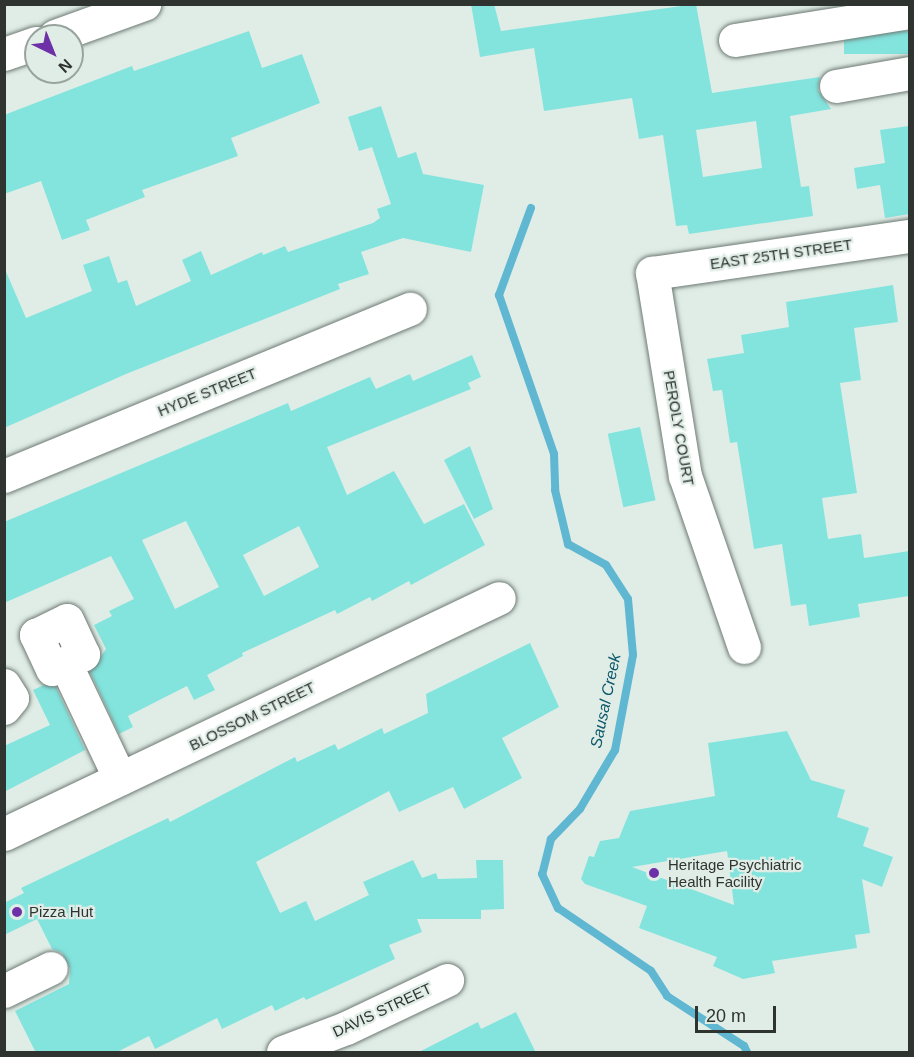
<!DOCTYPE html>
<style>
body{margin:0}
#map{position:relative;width:914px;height:1057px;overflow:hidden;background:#e0ede6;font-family:Arial,sans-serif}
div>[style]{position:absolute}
.stream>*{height:8px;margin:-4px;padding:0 4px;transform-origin:4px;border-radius:4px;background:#5fb7d1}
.building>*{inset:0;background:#83e4de;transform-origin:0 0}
.roads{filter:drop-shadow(0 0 2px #6e7a74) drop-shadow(0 0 2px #6e7a74)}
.minor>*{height:33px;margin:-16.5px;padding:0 16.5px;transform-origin:16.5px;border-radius:16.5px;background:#fff}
.dots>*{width:16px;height:16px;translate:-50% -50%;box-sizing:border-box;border:3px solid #e0ede6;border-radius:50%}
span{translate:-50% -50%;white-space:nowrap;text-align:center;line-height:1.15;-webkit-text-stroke:4.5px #e0ede6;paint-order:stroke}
.street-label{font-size:15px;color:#2f3431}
.poi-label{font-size:15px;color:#2f3431}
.left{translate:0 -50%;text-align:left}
.water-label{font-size:16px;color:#0d596b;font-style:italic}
.frame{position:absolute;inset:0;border:6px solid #2f3431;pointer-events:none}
.north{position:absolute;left:24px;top:24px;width:60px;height:60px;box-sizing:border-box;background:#e0ede6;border:2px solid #99a39e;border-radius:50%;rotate:137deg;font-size:16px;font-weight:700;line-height:24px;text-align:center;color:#2f3431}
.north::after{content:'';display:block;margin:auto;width:21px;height:27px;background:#6e30a6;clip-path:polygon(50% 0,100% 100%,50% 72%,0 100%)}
.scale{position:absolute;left:695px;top:1006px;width:81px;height:27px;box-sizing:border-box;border:3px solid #2f3431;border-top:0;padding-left:8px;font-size:18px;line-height:21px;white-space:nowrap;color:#2f3431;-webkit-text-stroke:4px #e0ede6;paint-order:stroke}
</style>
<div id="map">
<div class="stream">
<div style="left:531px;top:208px;width:93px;rotate:110.2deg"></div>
<div style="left:499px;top:295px;width:168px;rotate:70.9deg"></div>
<div style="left:554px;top:454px;width:36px;rotate:88deg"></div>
<div style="left:555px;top:490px;width:56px;rotate:76.5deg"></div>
<div style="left:568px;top:544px;width:43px;rotate:28.9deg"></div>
<div style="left:606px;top:565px;width:40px;rotate:57.1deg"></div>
<div style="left:628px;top:599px;width:56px;rotate:84.9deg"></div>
<div style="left:633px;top:655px;width:97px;rotate:100.7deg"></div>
<div style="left:615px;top:750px;width:69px;rotate:120.7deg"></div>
<div style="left:580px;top:809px;width:42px;rotate:134deg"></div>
<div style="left:551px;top:839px;width:36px;rotate:104deg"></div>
<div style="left:542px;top:874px;width:38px;rotate:65deg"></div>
<div style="left:558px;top:908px;width:112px;rotate:34.1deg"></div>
<div style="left:651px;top:971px;width:30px;rotate:57deg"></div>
<div style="left:667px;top:996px;width:92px;rotate:33deg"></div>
<div style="left:744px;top:1046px;width:7px;rotate:63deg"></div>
</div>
<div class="building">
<div style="clip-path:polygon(evenodd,471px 4px,494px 4px,501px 31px,696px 4px,712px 93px,820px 77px,818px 90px,831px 109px,790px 116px,801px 187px,809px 186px,813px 216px,689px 234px,687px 225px,676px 226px,663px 135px,639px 139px,632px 98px,544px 111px,534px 48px,480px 57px,471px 4px,756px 121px,762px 168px,703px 177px,696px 130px,756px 121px)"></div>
<div style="clip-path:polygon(249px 31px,262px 68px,302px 54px,320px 103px,231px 138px,238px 156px,142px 190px,145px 197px,86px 220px,90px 230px,62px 240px,41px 181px,4px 194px,4px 115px,132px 66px,134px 71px)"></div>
<div style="left:909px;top:31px;width:23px;height:65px;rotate:90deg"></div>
<div style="clip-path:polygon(381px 106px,398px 158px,416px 152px,423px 174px,484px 185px,471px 252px,403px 238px,361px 252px,369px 274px,338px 284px,340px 289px,126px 374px,4px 428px,4px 267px,26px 318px,92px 291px,83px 265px,109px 256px,118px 283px,127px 280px,136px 306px,191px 281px,182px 260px,201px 251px,211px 275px,262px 252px,263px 255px,285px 246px,288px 252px,373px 223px,380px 218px,377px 209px,391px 204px,372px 147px,359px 151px,348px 117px)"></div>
<div style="clip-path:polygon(909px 126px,909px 214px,885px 218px,880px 185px,857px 189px,854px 168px,885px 163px,880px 130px)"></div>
<div style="clip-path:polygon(893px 285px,898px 322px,854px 328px,861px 380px,840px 383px,857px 493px,822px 498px,828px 539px,861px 534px,864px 558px,909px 551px,909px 596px,858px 604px,860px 617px,809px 626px,806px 604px,791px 606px,782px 544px,754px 549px,737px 442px,730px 443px,722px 390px,713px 391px,707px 359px,744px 353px,741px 335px,789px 327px,786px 302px)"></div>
<div style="clip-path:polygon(evenodd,472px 355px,481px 377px,468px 383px,471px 389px,327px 447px,347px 495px,394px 471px,424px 524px,464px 504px,485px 545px,411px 585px,409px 581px,372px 601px,370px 597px,337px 614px,335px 610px,242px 653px,243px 656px,207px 675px,215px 690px,194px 700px,187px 686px,128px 716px,133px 727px,119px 734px,90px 672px,106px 649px,94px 625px,112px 616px,109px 611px,134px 599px,111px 556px,4px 603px,4px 522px,288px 403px,291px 411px,370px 377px,376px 389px,410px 374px,413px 381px,472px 355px,186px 521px,219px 587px,175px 609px,142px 540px,186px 521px,472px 355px,299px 526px,319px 567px,264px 596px,243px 555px,299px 526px)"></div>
<div style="left:640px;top:427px;width:75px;height:33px;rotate:78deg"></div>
<div style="clip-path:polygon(470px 446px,493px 509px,474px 519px,444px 460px)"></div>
<div style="clip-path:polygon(530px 643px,559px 707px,502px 738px,522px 778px,464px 809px,453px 787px,399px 812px,389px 791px,256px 862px,280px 913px,306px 901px,315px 921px,369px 895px,363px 882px,413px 860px,422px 878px,436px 873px,438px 879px,477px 878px,476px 860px,503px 860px,504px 909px,481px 910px,481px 919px,417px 919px,422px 932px,389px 945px,395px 959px,306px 1000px,304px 997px,275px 1011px,272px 1005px,222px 1029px,217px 1018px,155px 1049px,149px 1036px,115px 1053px,36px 1053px,15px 1011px,69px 984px,70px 969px,62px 953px,52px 949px,37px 919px,4px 935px,4px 903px,24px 893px,21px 888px,168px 818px,170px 822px,295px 757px,297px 762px,335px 744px,338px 750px,382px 728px,384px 734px,428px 713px,426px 694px)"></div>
<div style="clip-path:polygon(44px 685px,56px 687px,85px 750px,4px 792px,4px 746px,50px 725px,33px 690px)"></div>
<div style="clip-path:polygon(evenodd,787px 731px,811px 780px,845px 790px,837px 817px,869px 828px,863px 846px,893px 857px,882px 887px,862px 879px,870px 933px,855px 935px,857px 948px,772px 961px,775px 973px,743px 979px,713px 966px,717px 957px,639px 928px,647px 906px,585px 884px,581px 879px,589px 856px,594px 857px,600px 841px,619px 838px,630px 811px,715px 796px,708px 743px,787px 731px,727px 851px,734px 905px,632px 867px,727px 851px)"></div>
<div style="clip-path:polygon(516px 1012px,536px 1053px,417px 1053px,478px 1022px,481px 1029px)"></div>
</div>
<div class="roads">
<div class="minor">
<div style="left:55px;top:36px;width:95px;rotate:-19.8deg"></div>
<div style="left:735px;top:40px;width:177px;rotate:-9.1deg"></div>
<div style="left:4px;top:54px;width:34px;rotate:-19deg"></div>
<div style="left:836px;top:86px;width:75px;rotate:-10deg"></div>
<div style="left:4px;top:476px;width:439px;rotate:-22.4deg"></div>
<div style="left:744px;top:647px;width:181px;rotate:-109deg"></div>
<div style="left:685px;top:476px;width:206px;rotate:-99.2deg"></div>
<div style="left:652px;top:273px;width:261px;rotate:-8.2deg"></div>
<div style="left:65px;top:663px;width:14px;rotate:155deg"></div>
<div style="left:52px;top:669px;width:38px;rotate:-115deg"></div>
<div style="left:36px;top:635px;width:34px;rotate:-26deg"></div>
<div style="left:67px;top:620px;width:38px;rotate:65deg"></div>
<div style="left:83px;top:654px;width:20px;rotate:153deg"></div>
<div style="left:65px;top:663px;width:128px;rotate:64.6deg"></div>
<div style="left:4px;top:685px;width:15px;rotate:58deg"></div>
<div style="left:12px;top:698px;width:13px;rotate:129deg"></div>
<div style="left:4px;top:834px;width:548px;rotate:-25.49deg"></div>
<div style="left:4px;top:991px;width:52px;rotate:-26.1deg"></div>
<div style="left:283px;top:1052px;width:67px;rotate:-20.9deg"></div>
<div style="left:346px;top:1028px;width:112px;rotate:-25.4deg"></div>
</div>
</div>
<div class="dots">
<div style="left:654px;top:873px;background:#6e30a6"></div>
<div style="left:17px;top:912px;background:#6e30a6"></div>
</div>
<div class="street-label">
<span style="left:781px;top:254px;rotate:-8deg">EAST 25TH STREET</span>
<span style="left:207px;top:392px;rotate:-22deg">HYDE STREET</span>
<span style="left:679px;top:428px;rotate:80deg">PEROLY COURT</span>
<span style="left:252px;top:716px;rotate:-26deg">BLOSSOM STREET</span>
<span style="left:382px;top:1010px;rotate:-25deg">DAVIS STREET</span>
</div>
<div class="poi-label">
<span class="left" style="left:668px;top:873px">Heritage Psychiatric<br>Health Facility</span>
<span class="left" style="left:29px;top:912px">Pizza Hut</span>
</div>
<div class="water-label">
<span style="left:606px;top:701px;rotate:-78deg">Sausal Creek</span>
</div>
<div class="frame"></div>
<div class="north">N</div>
<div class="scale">20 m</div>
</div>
